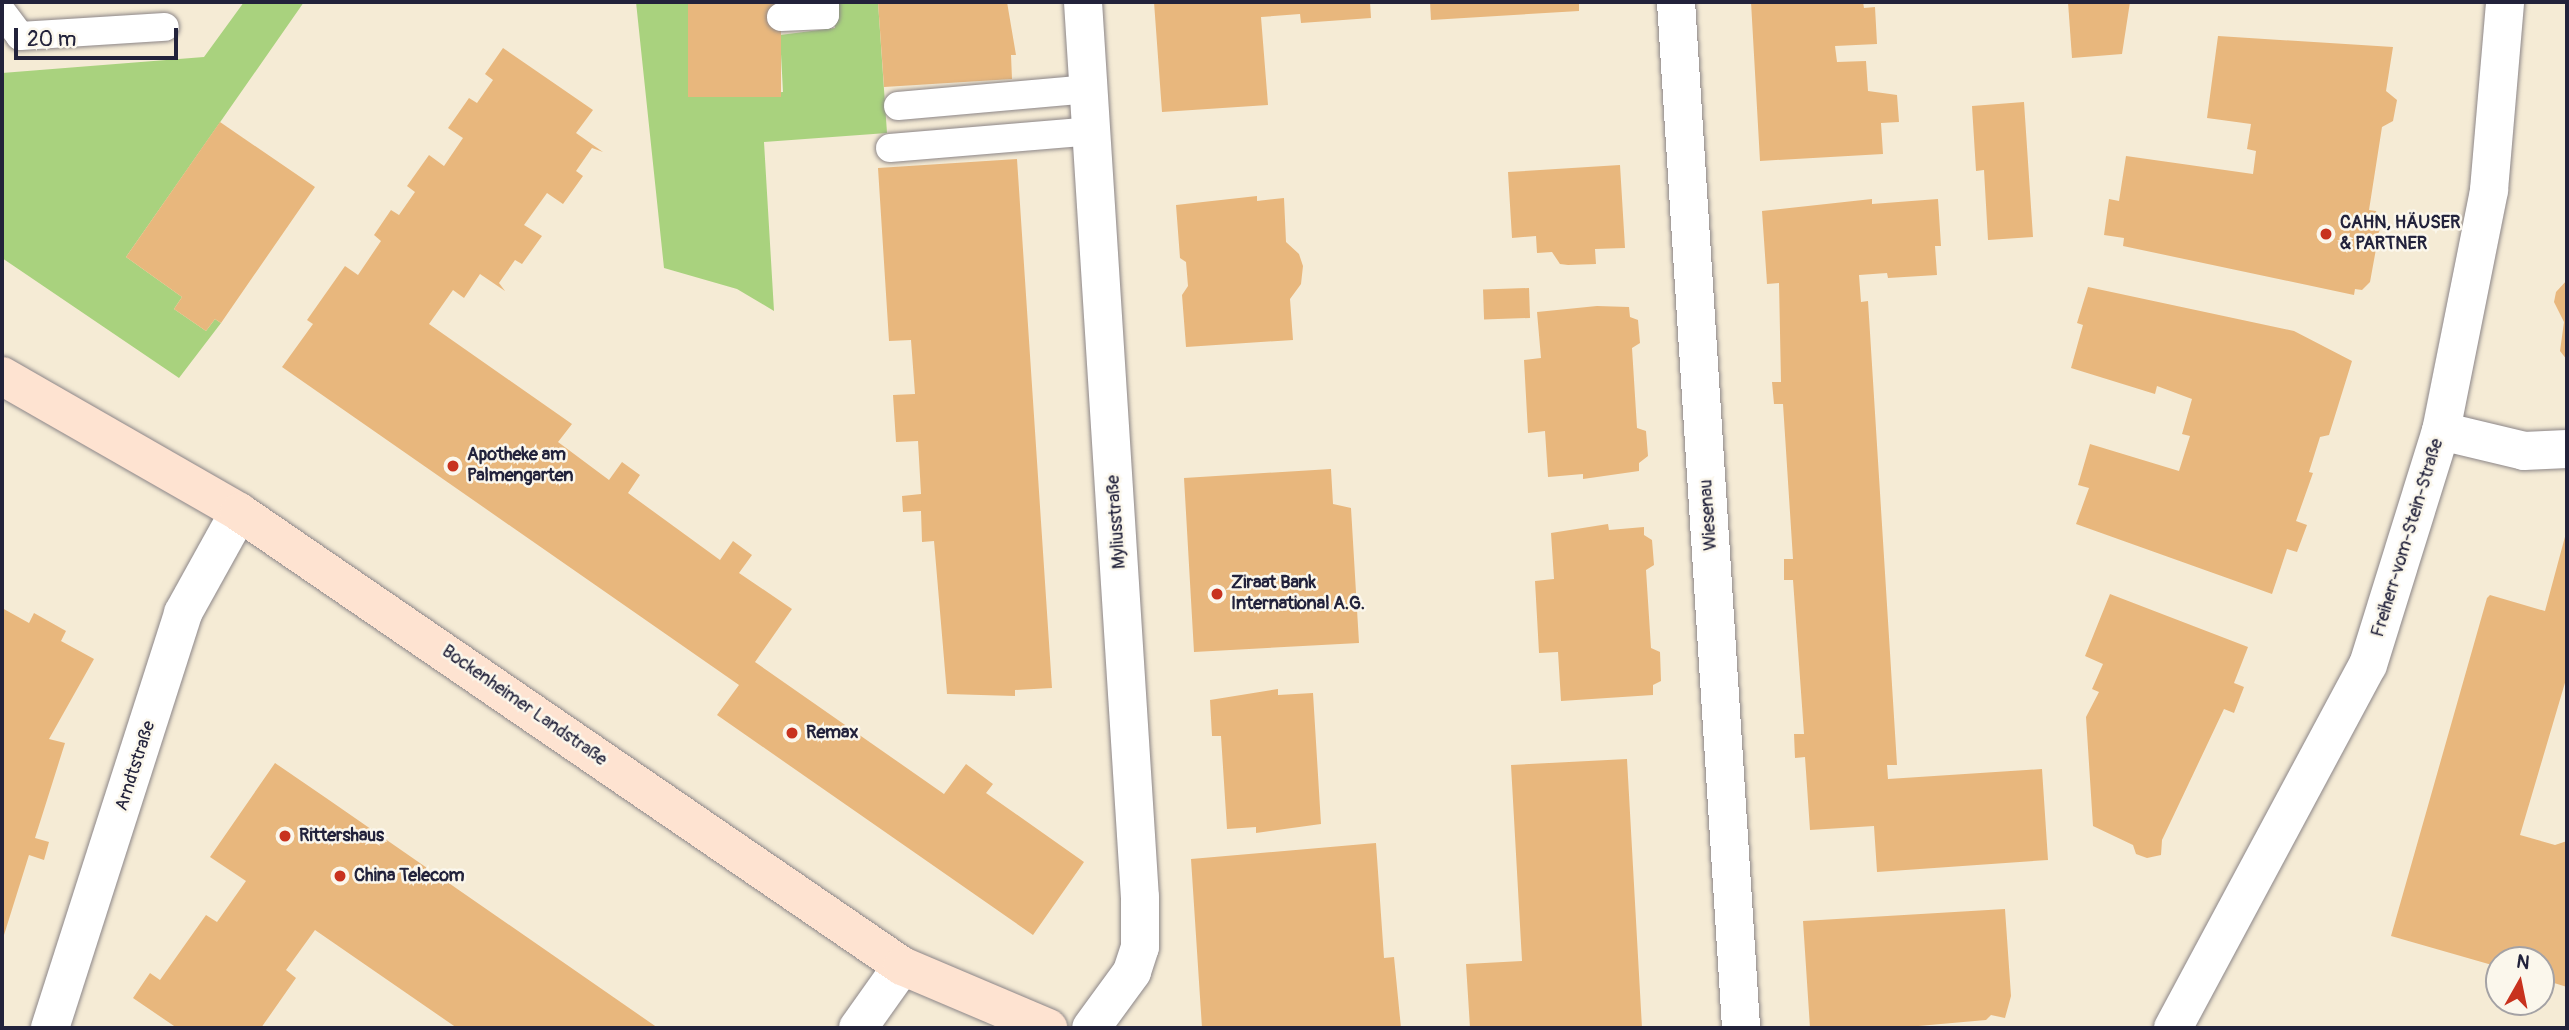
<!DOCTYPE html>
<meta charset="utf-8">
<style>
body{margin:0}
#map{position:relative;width:2569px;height:1030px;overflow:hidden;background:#f5ebd5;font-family:Pangolin,sans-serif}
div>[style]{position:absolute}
.green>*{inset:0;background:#a9d27e}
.building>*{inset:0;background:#e8b77d;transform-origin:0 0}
.roads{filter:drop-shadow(0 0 2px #8c8688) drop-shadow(0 0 2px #8c8688)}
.lane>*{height:28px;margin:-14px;padding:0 14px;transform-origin:14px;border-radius:14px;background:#fff}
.street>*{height:38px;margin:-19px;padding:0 19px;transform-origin:19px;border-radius:19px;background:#fff}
.secondary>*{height:38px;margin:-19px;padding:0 19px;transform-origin:19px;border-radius:19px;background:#fee3d1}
.dots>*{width:19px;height:19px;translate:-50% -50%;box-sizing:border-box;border:4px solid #fbf7ec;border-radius:50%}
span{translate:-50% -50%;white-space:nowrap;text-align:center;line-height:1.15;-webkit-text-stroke:5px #fbf7ec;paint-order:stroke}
.poi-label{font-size:18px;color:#22223b;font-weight:700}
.left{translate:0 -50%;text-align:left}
.street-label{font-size:18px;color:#22223b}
.frame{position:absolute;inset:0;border:4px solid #22223b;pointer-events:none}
.north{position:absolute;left:2485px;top:946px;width:70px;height:70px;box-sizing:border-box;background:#fbf7ec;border:2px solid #a4a2a5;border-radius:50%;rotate:9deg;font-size:19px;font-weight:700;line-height:28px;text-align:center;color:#22223b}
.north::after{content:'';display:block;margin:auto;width:24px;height:32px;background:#c8321e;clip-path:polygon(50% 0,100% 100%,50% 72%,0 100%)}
.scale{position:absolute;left:14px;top:28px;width:164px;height:32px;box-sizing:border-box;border:4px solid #22223b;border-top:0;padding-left:9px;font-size:21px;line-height:24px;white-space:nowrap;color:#22223b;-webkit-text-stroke:5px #fbf7ec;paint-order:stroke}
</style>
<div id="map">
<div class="green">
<div style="clip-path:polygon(244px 2px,304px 2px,126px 257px,182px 297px,174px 309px,206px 331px,215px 319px,221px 323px,179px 378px,2px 258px,2px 73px,204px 57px)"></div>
<div style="clip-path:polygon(636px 2px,688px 2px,694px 97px,783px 92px,780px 35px,835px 28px,834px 2px,878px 2px,887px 133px,764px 142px,774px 311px,737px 289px,664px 268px)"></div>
</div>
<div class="building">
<div style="left:688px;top:2px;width:93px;height:95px"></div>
<div style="clip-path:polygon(878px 2px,1007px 2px,1016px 55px,1011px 55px,1012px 79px,884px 87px)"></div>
<div style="clip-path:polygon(1154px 2px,1370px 2px,1371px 18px,1301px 23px,1300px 14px,1261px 17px,1268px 105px,1162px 112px)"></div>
<div style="clip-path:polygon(1430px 2px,1579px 2px,1579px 11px,1431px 20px)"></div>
<div style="clip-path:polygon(1751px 2px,1863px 2px,1864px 8px,1875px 7px,1877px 44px,1835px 46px,1837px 62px,1866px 61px,1868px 91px,1897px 95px,1899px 122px,1881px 123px,1883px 154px,1760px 161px)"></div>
<div style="clip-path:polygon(2068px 2px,2130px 2px,2122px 54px,2072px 58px)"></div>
<div style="clip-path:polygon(2218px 36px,2393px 47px,2386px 91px,2397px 100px,2393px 121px,2382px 127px,2369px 210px,2376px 211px,2380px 227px,2370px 282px,2362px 290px,2355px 289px,2354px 295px,2123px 246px,2124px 238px,2104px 235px,2109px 199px,2119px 201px,2126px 156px,2253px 174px,2256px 151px,2247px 149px,2251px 124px,2207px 118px)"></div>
<div style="clip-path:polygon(503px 48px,593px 110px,576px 133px,603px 152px,592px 148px,576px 171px,583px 176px,563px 204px,547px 193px,524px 225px,542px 236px,522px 264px,515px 260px,499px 283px,505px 291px,480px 274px,464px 298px,453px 290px,429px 324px,572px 424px,558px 442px,609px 480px,622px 462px,640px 475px,628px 493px,720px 560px,733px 541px,752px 555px,739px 573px,792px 609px,755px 662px,944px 794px,966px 764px,993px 784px,986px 793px,1084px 862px,1033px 935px,717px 715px,739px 685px,282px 367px,313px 324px,307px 320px,345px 266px,358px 275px,381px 241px,374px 235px,391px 210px,399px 215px,415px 192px,407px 186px,429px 155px,444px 166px,463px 138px,448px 128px,469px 98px,477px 103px,493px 80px,485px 74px)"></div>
<div style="clip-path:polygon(2024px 102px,2033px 237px,1988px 240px,1984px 170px,1976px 171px,1972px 106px)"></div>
<div style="clip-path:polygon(220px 122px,315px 187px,221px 323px,215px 319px,206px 331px,174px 309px,182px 297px,126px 257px)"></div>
<div style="clip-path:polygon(1017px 159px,1052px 688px,1015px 690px,1015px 696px,947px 694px,934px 541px,922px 542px,921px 511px,903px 512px,902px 496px,921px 494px,918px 441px,896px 442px,893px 395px,915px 394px,911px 340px,889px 341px,878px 168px)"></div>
<div style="clip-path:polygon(1620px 165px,1625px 248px,1595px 249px,1596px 264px,1568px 265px,1560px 264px,1552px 252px,1537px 253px,1536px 236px,1512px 238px,1508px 172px)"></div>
<div style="clip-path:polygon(1257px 196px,1257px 201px,1284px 198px,1286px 242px,1299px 254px,1303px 266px,1301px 284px,1290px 299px,1293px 340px,1186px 347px,1182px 295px,1188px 286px,1186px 262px,1180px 258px,1176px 205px)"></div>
<div style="clip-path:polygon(1872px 199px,1872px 204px,1938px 199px,1941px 246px,1935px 246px,1937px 275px,1888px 278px,1887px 273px,1859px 275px,1861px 302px,1868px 301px,1897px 765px,1887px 765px,1888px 779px,2042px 769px,2048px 860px,1877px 872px,1874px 826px,1810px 830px,1805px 757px,1795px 758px,1794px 734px,1804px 734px,1793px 580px,1784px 580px,1784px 559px,1793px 559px,1783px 404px,1774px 404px,1772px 382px,1781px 382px,1779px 283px,1767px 284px,1762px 211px)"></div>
<div style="clip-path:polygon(2567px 280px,2567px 360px,2560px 351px,2564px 322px,2554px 302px,2556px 292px)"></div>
<div style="clip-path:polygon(2088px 287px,2294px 331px,2352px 361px,2329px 435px,2320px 437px,2309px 472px,2313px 473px,2296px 521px,2307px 525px,2297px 552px,2287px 549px,2272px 594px,2076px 524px,2089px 488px,2078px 485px,2090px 444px,2179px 471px,2190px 436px,2182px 434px,2192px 399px,2157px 386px,2155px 394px,2071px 368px,2083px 325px,2077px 323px)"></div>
<div style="left:1529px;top:288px;width:30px;height:46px;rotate:88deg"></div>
<div style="clip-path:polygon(1597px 306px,1629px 307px,1630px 317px,1638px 320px,1640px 343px,1632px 348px,1637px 428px,1646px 431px,1648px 456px,1639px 463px,1639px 471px,1583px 479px,1583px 474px,1548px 477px,1545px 431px,1528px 433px,1524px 360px,1541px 358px,1537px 312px)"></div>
<div style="clip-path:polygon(1331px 469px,1333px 504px,1351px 508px,1359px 643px,1194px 652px,1184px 478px)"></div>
<div style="clip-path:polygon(1608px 524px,1609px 530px,1644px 527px,1644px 535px,1652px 540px,1654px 565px,1646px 570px,1651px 648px,1660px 652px,1661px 681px,1653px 685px,1653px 695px,1561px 701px,1558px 652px,1539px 653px,1535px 581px,1554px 579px,1551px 533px)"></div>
<div style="clip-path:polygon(2566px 533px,2567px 676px,2520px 835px,2555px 845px,2567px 841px,2567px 987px,2541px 979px,2541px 960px,2499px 960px,2499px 967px,2391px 936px,2487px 598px,2490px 595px,2545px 611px)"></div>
<div style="clip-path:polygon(2110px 594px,2248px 647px,2234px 683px,2244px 687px,2234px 713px,2224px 709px,2162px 840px,2161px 855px,2147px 858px,2136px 854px,2133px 845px,2093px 826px,2086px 717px,2099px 692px,2092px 689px,2103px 664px,2085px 656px)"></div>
<div style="clip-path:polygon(2px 608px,29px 623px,34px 613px,66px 631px,61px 641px,94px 659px,49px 739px,65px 743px,35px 838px,49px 842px,44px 860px,29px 855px,4px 935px)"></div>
<div style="clip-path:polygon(1278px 689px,1278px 695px,1313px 693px,1321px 824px,1256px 833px,1256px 827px,1227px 829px,1221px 736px,1212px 736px,1210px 700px)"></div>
<div style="clip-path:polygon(1627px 759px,1642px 1028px,1470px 1028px,1466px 964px,1522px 961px,1511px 765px)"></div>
<div style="clip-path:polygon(275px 763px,329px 800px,658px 1028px,457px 1028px,315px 930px,286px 970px,296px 978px,261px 1028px,177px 1028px,133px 998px,150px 973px,160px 980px,206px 915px,217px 922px,246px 881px,210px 857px)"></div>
<div style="clip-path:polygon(1376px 843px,1384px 958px,1394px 957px,1401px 1028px,1202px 1028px,1191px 859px)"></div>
<div style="clip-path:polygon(2005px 909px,2011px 996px,2005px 1018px,1991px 1015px,1986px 1020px,1896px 1028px,1810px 1028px,1803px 921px)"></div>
</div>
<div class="roads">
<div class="lane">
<div style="left:2px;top:12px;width:30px;rotate:53deg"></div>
<div style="left:20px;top:36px;width:145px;rotate:-3.6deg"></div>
<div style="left:781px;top:17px;width:44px;rotate:-2.6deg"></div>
<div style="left:825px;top:15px;width:13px;rotate:-90deg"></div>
<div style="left:898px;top:106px;width:192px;rotate:-5.1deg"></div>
<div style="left:890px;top:148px;width:204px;rotate:-4.8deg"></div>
</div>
<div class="street">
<div style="left:1083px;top:2px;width:897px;rotate:86.36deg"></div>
<div style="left:1140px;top:897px;width:50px;rotate:90deg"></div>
<div style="left:1140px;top:947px;width:26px;rotate:108deg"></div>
<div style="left:1132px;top:972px;width:69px;rotate:126.2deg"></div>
<div style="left:1676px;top:2px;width:1028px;rotate:86.37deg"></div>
<div style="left:2441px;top:431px;width:85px;rotate:13.5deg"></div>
<div style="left:2524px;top:451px;width:43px;rotate:-2.7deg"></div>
<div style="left:50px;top:1028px;width:436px;rotate:-72.2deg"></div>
<div style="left:183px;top:613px;width:115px;rotate:-61deg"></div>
<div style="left:858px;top:1028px;width:76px;rotate:-54.6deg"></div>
<div style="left:2173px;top:1028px;width:412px;rotate:-61.8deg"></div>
<div style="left:2368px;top:665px;width:245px;rotate:-72.7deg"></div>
<div style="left:2441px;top:431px;width:246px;rotate:-78.7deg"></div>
<div style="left:2489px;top:190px;width:189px;rotate:-85.1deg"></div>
</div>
<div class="secondary">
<div style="left:2px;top:376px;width:273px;rotate:29.8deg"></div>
<div style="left:239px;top:512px;width:804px;rotate:34.4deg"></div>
<div style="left:902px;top:966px;width:159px;rotate:23deg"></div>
</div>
</div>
<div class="dots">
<div style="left:2326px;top:234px;background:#c8321e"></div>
<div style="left:453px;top:466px;background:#c8321e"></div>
<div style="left:1217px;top:594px;background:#c8321e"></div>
<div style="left:792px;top:733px;background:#c8321e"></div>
<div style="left:285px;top:836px;background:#c8321e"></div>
<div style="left:340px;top:876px;background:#c8321e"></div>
</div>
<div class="poi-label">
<span class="left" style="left:2340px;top:234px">CAHN, HÄUSER<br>&amp; PARTNER</span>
<span class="left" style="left:467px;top:466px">Apotheke am<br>Palmengarten</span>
<span class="left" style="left:1231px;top:594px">Ziraat Bank<br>International A.G.</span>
<span class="left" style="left:806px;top:733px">Remax</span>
<span class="left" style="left:299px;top:836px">Rittershaus</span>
<span class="left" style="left:354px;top:876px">China Telecom</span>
</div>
<div class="street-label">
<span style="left:1709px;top:515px;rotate:-94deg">Wiesenau</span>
<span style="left:1117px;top:522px;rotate:-94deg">Myliusstraße</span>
<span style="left:2408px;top:538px;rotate:-73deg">Freiherr-vom-Stein-Straße</span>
<span style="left:524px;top:706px;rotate:35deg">Bockenheimer Landstraße</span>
<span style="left:136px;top:766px;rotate:-72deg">Arndtstraße</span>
</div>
<div class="frame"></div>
<div class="north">N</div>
<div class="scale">20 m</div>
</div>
